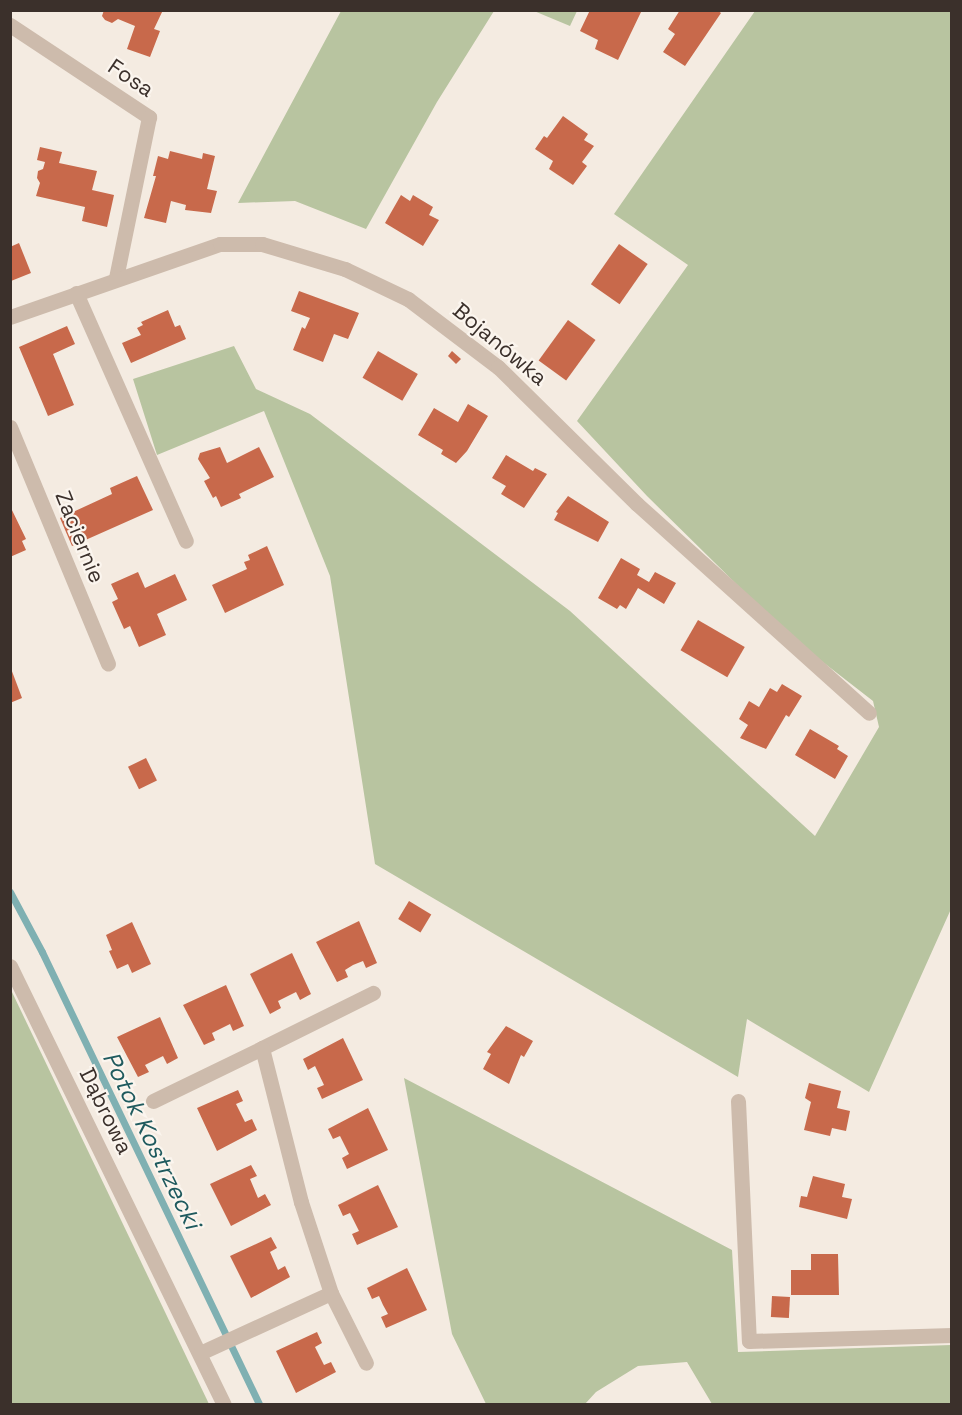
<!DOCTYPE html>
<meta charset="utf-8">
<style>
body{margin:0}
#map{position:relative;width:962px;height:1415px;overflow:hidden;background:#f4ebe1;font-family:"Space Grotesk",sans-serif}
div>[style]{position:absolute}
.green>*{inset:0;background:#b8c4a0}
.stream>*{height:7px;margin:-3.5px;padding:0 3.5px;transform-origin:3.5px;border-radius:3.5px;background:#7fb0b2}
.building>*{inset:0;background:#c8694b;transform-origin:0 0}
.minor>*{height:15px;margin:-7.5px;padding:0 7.5px;transform-origin:7.5px;border-radius:7.5px;background:#cdbbac}
span{translate:-50% -50%;white-space:nowrap;text-align:center;line-height:1.15;-webkit-text-stroke:4.5px #fbf5ee;paint-order:stroke}
.street-label{font-size:22px;color:#3b302b}
.water-label{font-size:24px;color:#1f5a5e;font-style:italic}
.frame{position:absolute;inset:0;border:12px solid #3b302b;pointer-events:none}
</style>
<div id="map">
<div class="green">
<div style="clip-path:polygon(341px 11px,494px 11px,437px 102px,366px 229px,295px 201px,238px 203px)"></div>
<div style="clip-path:polygon(534px 11px,577px 11px,570px 26px)"></div>
<div style="clip-path:polygon(755px 11px,951px 11px,951px 909px,869px 1092px,747px 1019px,738px 1077px,375px 864px,330px 576px,264px 411px,157px 455px,133px 379px,234px 346px,256px 389px,310px 414px,570px 611px,815px 836px,879px 727px,873px 701px,788px 635px,647px 496px,577px 421px,688px 265px,614px 214px)"></div>
<div style="clip-path:polygon(11px 990px,209px 1404px,11px 1404px)"></div>
<div style="clip-path:polygon(404px 1078px,732px 1250px,738px 1352px,951px 1345px,951px 1404px,712px 1404px,687px 1362px,638px 1366px,596px 1392px,585px 1404px,486px 1404px,452px 1334px)"></div>
</div>
<div class="stream">
<div style="left:10px;top:892px;width:68px;rotate:61.9deg"></div>
<div style="left:42px;top:952px;width:501px;rotate:64.35deg"></div>
</div>
<div class="building">
<div style="clip-path:polygon(104px 10px,163px 10px,154px 29px,160px 31px,150px 57px,127px 49px,135px 26px,118px 19px,112px 23px,105px 20px,102px 16px)"></div>
<div style="clip-path:polygon(590px 10px,641px 12px,618px 60px,595px 49px,598px 40px,580px 31px)"></div>
<div style="clip-path:polygon(680px 10px,717px 10px,721px 13px,685px 66px,663px 52px,675px 34px,668px 29px)"></div>
<div style="clip-path:polygon(563px 116px,588px 134px,584px 140px,594px 146px,582px 162px,587px 166px,573px 185px,549px 169px,553px 161px,535px 149px,544px 136px,547px 138px)"></div>
<div style="clip-path:polygon(40px 147px,62px 152px,59px 163px,97px 171px,92px 190px,114px 195px,107px 227px,82px 221px,85px 207px,36px 196px,40px 183px,37px 178px,38px 171px,43px 169px,45px 162px,37px 160px)"></div>
<div style="clip-path:polygon(170px 151px,202px 159px,203px 153px,215px 156px,207px 189px,217px 191px,211px 213px,185px 210px,186px 205px,171px 201px,166px 223px,144px 218px,156px 176px,153px 176px,158px 156px,168px 159px)"></div>
<div style="clip-path:polygon(401px 195px,410px 201px,413px 195px,433px 207px,429px 215px,439px 220px,423px 246px,385px 223px)"></div>
<div style="clip-path:polygon(19px 243px,31px 273px,11px 281px,10px 247px)"></div>
<div style="left:619px;top:244px;width:35px;height:49px;rotate:35deg"></div>
<div style="clip-path:polygon(299px 291px,359px 313px,348px 339px,334px 334px,323px 362px,293px 350px,302px 327px,305px 329px,310px 318px,291px 311px)"></div>
<div style="clip-path:polygon(168px 310px,175px 327px,180px 325px,186px 339px,131px 363px,122px 343px,141px 335px,137px 328px,143px 325px,141px 322px)"></div>
<div style="left:568px;top:320px;width:34px;height:50px;rotate:36deg"></div>
<div style="clip-path:polygon(67px 326px,75px 344px,53px 354px,74px 405px,48px 416px,19px 347px)"></div>
<div style="left:378px;top:351px;width:46px;height:31px;rotate:30deg"></div>
<div style="clip-path:polygon(452px 351px,461px 359px,456px 364px,448px 356px)"></div>
<div style="clip-path:polygon(468px 404px,488px 416px,467px 451px,456px 463px,441px 454px,443px 450px,418px 435px,434px 408px,458px 422px)"></div>
<div style="clip-path:polygon(220px 447px,227px 463px,259px 447px,274px 477px,239px 494px,241px 498px,221px 507px,216px 496px,213px 498px,204px 481px,210px 478px,198px 459px,200px 453px)"></div>
<div style="clip-path:polygon(506px 455px,533px 471px,535px 468px,547px 474px,524px 508px,501px 494px,506px 486px,492px 478px)"></div>
<div style="clip-path:polygon(137px 476px,153px 510px,72px 546px,60px 518px,112px 494px,110px 488px)"></div>
<div style="clip-path:polygon(568px 496px,609px 522px,598px 542px,554px 520px,558px 513px,556px 512px)"></div>
<div style="clip-path:polygon(10px 506px,26px 539px,22px 541px,26px 550px,10px 557px)"></div>
<div style="clip-path:polygon(267px 546px,284px 585px,225px 613px,212px 585px,247px 569px,244px 562px,250px 560px,248px 555px)"></div>
<div style="clip-path:polygon(621px 558px,640px 569px,637px 575px,649px 582px,655px 572px,676px 583px,664px 604px,638px 588px,626px 609px,620px 605px,617px 609px,598px 598px)"></div>
<div style="clip-path:polygon(138px 572px,145px 588px,175px 574px,187px 600px,157px 614px,166px 635px,139px 647px,130px 626px,124px 629px,112px 602px,118px 599px,111px 584px)"></div>
<div style="left:698px;top:620px;width:54px;height:35px;rotate:30deg"></div>
<div style="clip-path:polygon(10px 666px,22px 698px,10px 703px)"></div>
<div style="clip-path:polygon(782px 684px,802px 696px,789px 717px,786px 715px,766px 749px,740px 738px,748px 725px,739px 719px,749px 701px,759px 707px,770px 688px,777px 692px)"></div>
<div style="clip-path:polygon(810px 729px,839px 746px,837px 749px,848px 756px,835px 779px,795px 755px)"></div>
<div style="left:146px;top:758px;width:25px;height:20px;rotate:64deg"></div>
<div style="left:409px;top:901px;width:26px;height:21px;rotate:31deg"></div>
<div style="clip-path:polygon(359px 921px,377px 963px,366px 968px,363px 961px,353px 965px,345px 970px,348px 977px,337px 982px,316px 942px)"></div>
<div style="clip-path:polygon(132px 922px,151px 964px,132px 973px,128px 964px,117px 969px,109px 951px,112px 950px,106px 935px)"></div>
<div style="clip-path:polygon(292px 953px,311px 994px,300px 1000px,296px 992px,278px 1001px,281px 1008px,270px 1014px,250px 974px)"></div>
<div style="clip-path:polygon(226px 985px,244px 1026px,233px 1031px,230px 1024px,212px 1033px,215px 1040px,204px 1045px,183px 1005px)"></div>
<div style="clip-path:polygon(160px 1017px,178px 1058px,167px 1064px,163px 1056px,145px 1065px,149px 1072px,138px 1077px,117px 1037px)"></div>
<div style="clip-path:polygon(506px 1026px,533px 1041px,524px 1057px,521px 1055px,509px 1084px,483px 1069px,491px 1054px,487px 1052px)"></div>
<div style="clip-path:polygon(343px 1038px,363px 1080px,322px 1099px,317px 1088px,324px 1085px,315px 1066px,308px 1070px,303px 1059px)"></div>
<div style="clip-path:polygon(809px 1083px,841px 1091px,837px 1108px,850px 1111px,846px 1131px,832px 1128px,830px 1136px,804px 1130px,811px 1102px,805px 1098px)"></div>
<div style="clip-path:polygon(238px 1090px,243px 1101px,236px 1104px,245px 1122px,252px 1119px,257px 1130px,217px 1151px,197px 1108px)"></div>
<div style="clip-path:polygon(368px 1108px,388px 1150px,347px 1169px,342px 1158px,349px 1154px,340px 1136px,333px 1139px,328px 1129px)"></div>
<div style="clip-path:polygon(251px 1165px,257px 1176px,250px 1179px,258px 1198px,265px 1194px,271px 1205px,231px 1226px,210px 1184px)"></div>
<div style="clip-path:polygon(813px 1176px,845px 1184px,842px 1197px,852px 1199px,847px 1219px,799px 1207px,801px 1196px,807px 1197px)"></div>
<div style="clip-path:polygon(378px 1185px,398px 1227px,357px 1245px,352px 1234px,359px 1231px,350px 1213px,343px 1216px,338px 1205px)"></div>
<div style="clip-path:polygon(271px 1237px,277px 1248px,270px 1252px,278px 1270px,285px 1266px,290px 1277px,251px 1298px,230px 1256px)"></div>
<div style="clip-path:polygon(811px 1254px,838px 1254px,839px 1295px,791px 1295px,791px 1270px,811px 1270px)"></div>
<div style="clip-path:polygon(407px 1268px,427px 1310px,386px 1328px,381px 1317px,388px 1314px,383px 1305px,379px 1296px,372px 1299px,367px 1288px)"></div>
<div style="left:772px;top:1296px;width:18px;height:21px;rotate:3deg"></div>
<div style="clip-path:polygon(317px 1332px,322px 1343px,315px 1347px,324px 1365px,331px 1362px,336px 1372px,296px 1393px,276px 1351px)"></div>
</div>
<div class="minor">
<div style="left:10px;top:25px;width:167px;rotate:33.5deg"></div>
<div style="left:149px;top:117px;width:164px;rotate:101.6deg"></div>
<div style="left:76px;top:293px;width:271px;rotate:66.1deg"></div>
<div style="left:10px;top:317px;width:222px;rotate:-19.2deg"></div>
<div style="left:220px;top:244px;width:42px"></div>
<div style="left:262px;top:244px;width:87px;rotate:16.8deg"></div>
<div style="left:345px;top:269px;width:70px;rotate:25.5deg"></div>
<div style="left:408px;top:299px;width:113px;rotate:37.1deg"></div>
<div style="left:498px;top:367px;width:195px;rotate:44.6deg"></div>
<div style="left:637px;top:504px;width:312px;rotate:42deg"></div>
<div style="left:10px;top:427px;width:256px;rotate:67.5deg"></div>
<div style="left:10px;top:966px;width:487px;rotate:64deg"></div>
<div style="left:262px;top:1048px;width:124px;rotate:-26.4deg"></div>
<div style="left:153px;top:1101px;width:121px;rotate:-25.9deg"></div>
<div style="left:262px;top:1048px;width:159px;rotate:75.8deg"></div>
<div style="left:301px;top:1202px;width:96px;rotate:71.8deg"></div>
<div style="left:738px;top:1101px;width:240px;rotate:87.4deg"></div>
<div style="left:749px;top:1341px;width:203px;rotate:-1.7deg"></div>
<div style="left:200px;top:1353px;width:144px;rotate:-24.6deg"></div>
<div style="left:331px;top:1293px;width:78px;rotate:63.4deg"></div>
</div>
<div class="street-label">
<span style="left:131px;top:78px;rotate:34deg">Fosa</span>
<span style="left:500px;top:344px;rotate:40deg">Bojanówka</span>
<span style="left:80px;top:537px;rotate:68deg">Zaciernie</span>
<span style="left:106px;top:1111px;rotate:64deg">Dąbrowa</span>
</div>
<div class="water-label">
<span style="left:152px;top:1140px;rotate:64deg">Potok Kostrzecki</span>
</div>
<div class="frame"></div>
</div>
